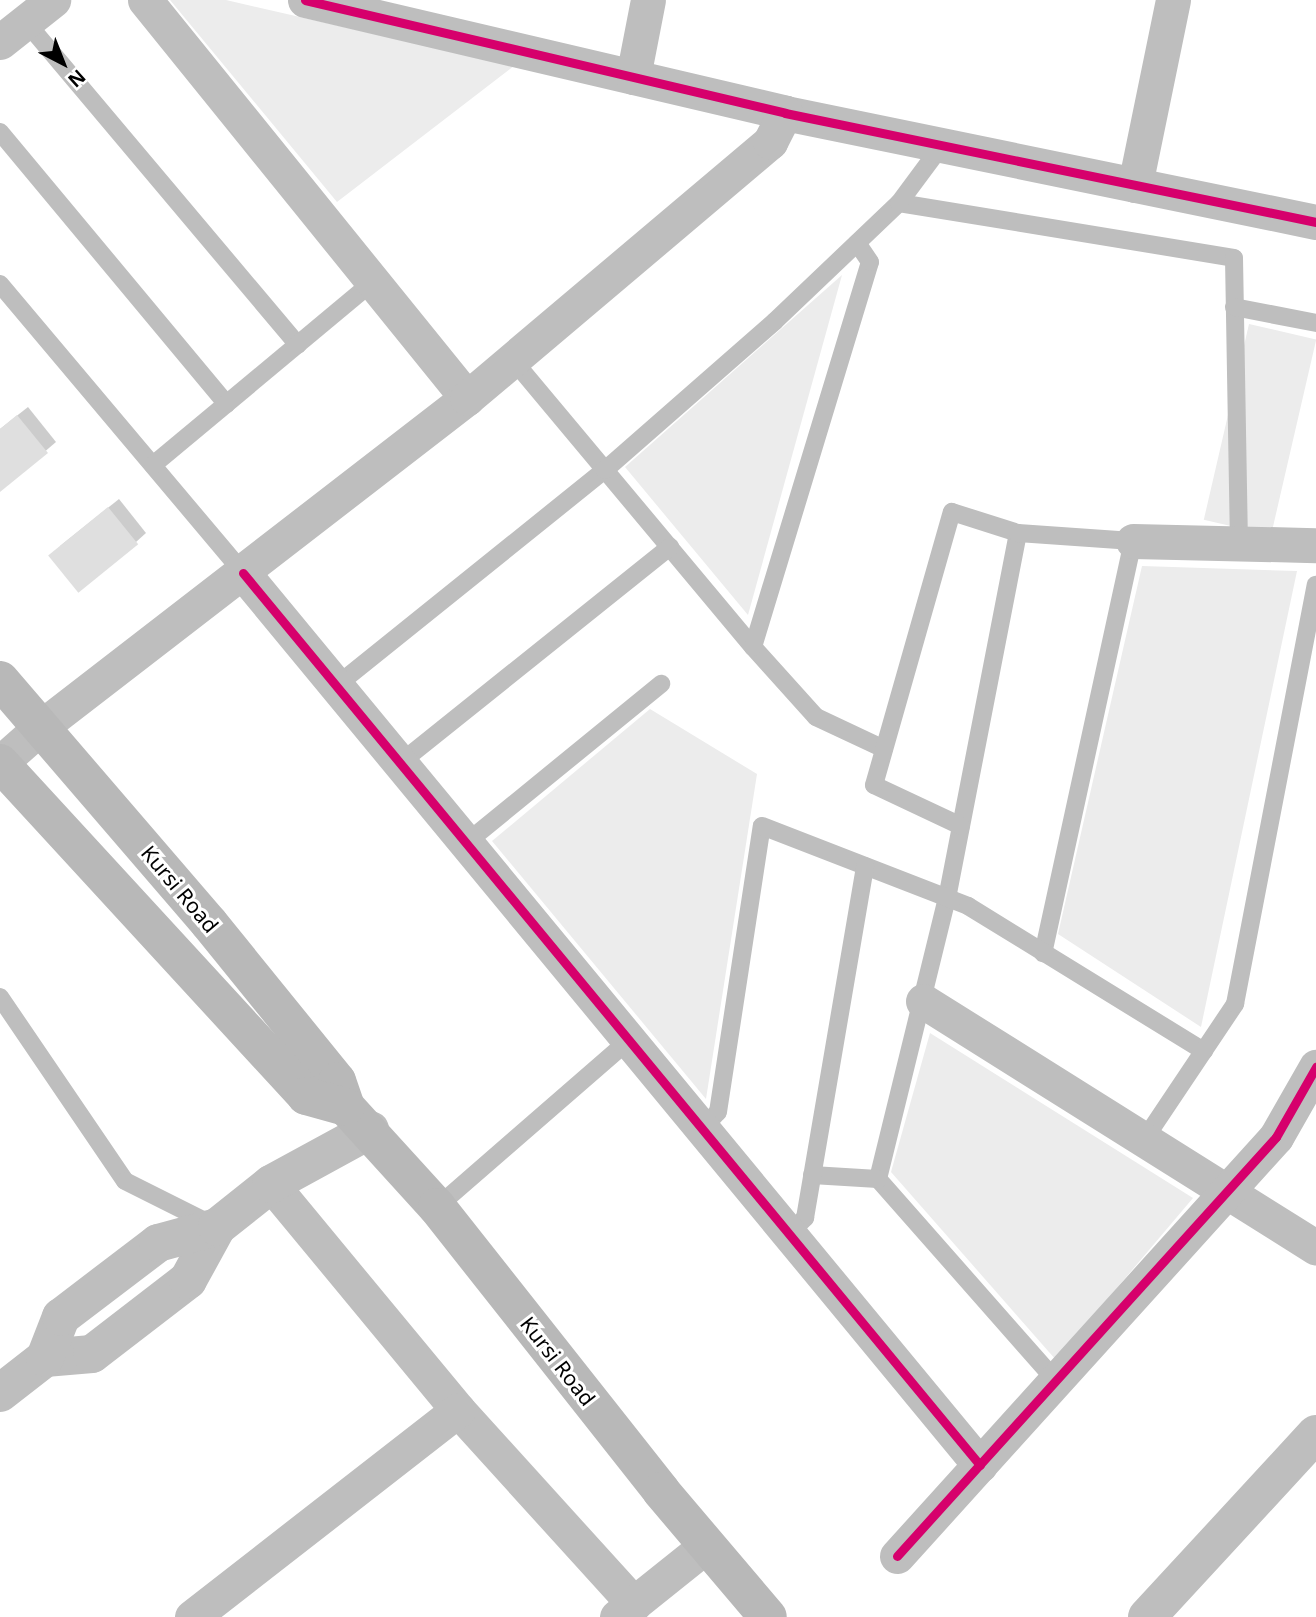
<!DOCTYPE html>
<style>
body{margin:0}
#map{position:relative;width:1316px;height:1617px;overflow:hidden;background:#fff;font-family:"Noto Sans",sans-serif}
div>[style]{position:absolute}
.green>*{inset:0;background:#ececec;transform-origin:0 0}
.shadow>*{inset:0;background:#0003}
.building>*{inset:0;background:#dfdfdf;transform-origin:0 0}
.service>*{height:18px;margin:-9px;padding:0 9px;transform-origin:9px;border-radius:9px;background:#bebebe}
.minor>*{height:35px;margin:-17.5px;padding:0 17.5px;transform-origin:17.5px;border-radius:17.5px;background:#bebebe}
.tertiary>*{height:38px;margin:-19px;padding:0 19px;transform-origin:19px;border-radius:19px;background:#bebebe}
.secondary>*{height:38px;margin:-19px;padding:0 19px;transform-origin:19px;border-radius:19px;background:#b8b8b8}
.cycleway>*{height:9px;margin:-4.5px;padding:0 4.5px;transform-origin:4.5px;border-radius:4.5px;background:#d6006c}
span{translate:-50% -50%;white-space:nowrap;text-align:center;line-height:1.15;-webkit-text-stroke:6px #fff;paint-order:stroke}
.street-label{font-size:21px;color:#000}
.north{position:absolute;left:28px;top:28px;width:70px;height:70px;-webkit-text-stroke:5px #fff;paint-order:stroke;rotate:138deg;font-size:19px;font-weight:700;line-height:28px;text-align:center;color:#000}
.north::after{content:'';display:block;margin:auto;width:24px;height:32px;background:#000;clip-path:polygon(50% 0,100% 100%,50% 72%,0 100%)}
</style>
<div id="map">
<div class="green">
<div style="clip-path:polygon(170px 0,226px 0,514px 66px,337px 202px)"></div>
<div style="clip-path:polygon(842px 275px,748px 615px,625px 467px)"></div>
<div style="left:1249px;top:324px;width:69px;height:201px;rotate:13deg"></div>
<div style="clip-path:polygon(1142px 566px,1297px 571px,1201px 1027px,1058px 934px)"></div>
<div style="clip-path:polygon(650px 709px,757px 774px,706px 1099px,492px 841px)"></div>
<div style="clip-path:polygon(930px 1033px,1193px 1198px,1056px 1360px,891px 1172px)"></div>
</div>
<div class="shadow">
<div style="clip-path:polygon(28px 407px,56px 442px,0 490px,0 429px)"></div>
<div style="clip-path:polygon(119px 499px,146px 533px,136px 542px,60px 546px)"></div>
</div>
<div class="building">
<div style="clip-path:polygon(17px 415px,48px 453px,0 492px,0 429px)"></div>
<div style="left:108px;top:507px;width:48px;height:77px;rotate:51deg"></div>
</div>
<div class="service">
<div style="left:26px;top:22px;width:422px;rotate:49.9deg"></div>
<div style="left:0;top:132px;width:354px;rotate:50.2deg"></div>
<div style="left:899px;top:203px;width:339px;rotate:9.3deg"></div>
<div style="left:1234px;top:258px;width:285px;rotate:89deg"></div>
<div style="left:0;top:284px;width:378px;rotate:49.9deg"></div>
<div style="left:1234px;top:307px;width:84px;rotate:11deg"></div>
<div style="left:513px;top:360px;width:374px;rotate:50.1deg"></div>
<div style="left:753px;top:647px;width:94px;rotate:48deg"></div>
<div style="left:816px;top:717px;width:75px;rotate:25.2deg"></div>
<div style="left:153px;top:465px;width:286px;rotate:-39.8deg"></div>
<div style="left:1018px;top:533px;width:372px;rotate:101deg"></div>
<div style="left:947px;top:898px;width:289px;rotate:103.8deg"></div>
<div style="left:878px;top:1179px;width:269px;rotate:48.6deg"></div>
<div style="left:753px;top:647px;width:402px;rotate:-73.1deg"></div>
<div style="left:870px;top:262px;width:23px;rotate:-124deg"></div>
<div style="left:336px;top:686px;width:345px;rotate:-38.8deg"></div>
<div style="left:605px;top:470px;width:226px;rotate:-41.2deg"></div>
<div style="left:775px;top:321px;width:171px;rotate:-43.6deg"></div>
<div style="left:899px;top:203px;width:72px;rotate:-53.4deg"></div>
<div style="left:400px;top:763px;width:346px;rotate:-38.7deg"></div>
<div style="left:961px;top:826px;width:96px;rotate:-154.8deg"></div>
<div style="left:874px;top:785px;width:284px;rotate:-74.1deg"></div>
<div style="left:952px;top:512px;width:69px;rotate:17.7deg"></div>
<div style="left:1018px;top:533px;width:115px;rotate:4deg"></div>
<div style="left:1133px;top:541px;width:422px;rotate:102.3deg"></div>
<div style="left:466px;top:843px;width:252px;rotate:-39.2deg"></div>
<div style="left:0;top:997px;width:222px;rotate:55.8deg"></div>
<div style="left:125px;top:1181px;width:96px;rotate:26.6deg"></div>
<div style="left:702px;top:1129px;width:23px;rotate:-47deg"></div>
<div style="left:718px;top:1112px;width:289px;rotate:-81.3deg"></div>
<div style="left:762px;top:826px;width:221px;rotate:21.2deg"></div>
<div style="left:968px;top:906px;width:277px;rotate:31.6deg"></div>
<div style="left:1144px;top:1140px;width:164px;rotate:-56.2deg"></div>
<div style="left:1235px;top:1004px;width:427px;rotate:-79.1deg"></div>
<div style="left:812px;top:1175px;width:66px;rotate:3.5deg"></div>
<div style="left:437px;top:1207px;width:254px;rotate:-41deg"></div>
<div style="left:789px;top:1234px;width:23px;rotate:-45deg"></div>
<div style="left:805px;top:1218px;width:357px;rotate:-80.3deg"></div>
</div>
<div class="minor">
<div style="left:145px;top:0;width:512px;rotate:51.03deg"></div>
<div style="left:305px;top:0;width:493px;rotate:13.2deg"></div>
<div style="left:785px;top:113px;width:542px;rotate:11.6deg"></div>
<div style="left:0;top:42px;width:68px;rotate:-38.4deg"></div>
<div style="left:633px;top:77px;width:78px;rotate:-79deg"></div>
<div style="left:1135px;top:185px;width:189px;rotate:-78.4deg"></div>
<div style="left:1133px;top:541px;width:183px;rotate:1.3deg"></div>
<div style="left:243px;top:573px;width:1157px;rotate:50.44deg"></div>
<div style="left:0;top:763px;width:55px;rotate:-41.3deg"></div>
<div style="left:41px;top:727px;width:538px;rotate:-37.68deg"></div>
<div style="left:467px;top:398px;width:397px;rotate:-40.2deg"></div>
<div style="left:770px;top:142px;width:33px;rotate:-63deg"></div>
<div style="left:923px;top:1001px;width:464px;rotate:32.1deg"></div>
<div style="left:271px;top:1184px;width:293px;rotate:50.4deg"></div>
<div style="left:458px;top:1410px;width:262px;rotate:47.8deg"></div>
<div style="left:897px;top:1556px;width:565px;rotate:-47.87deg"></div>
<div style="left:1276px;top:1137px;width:81px;rotate:-60.3deg"></div>
<div style="left:192px;top:1617px;width:337px;rotate:-37.9deg"></div>
<div style="left:617px;top:1617px;width:115px;rotate:-38.7deg"></div>
</div>
<div class="tertiary">
<div style="left:45px;top:1358px;width:47px;rotate:-4.9deg"></div>
<div style="left:92px;top:1354px;width:121px;rotate:-37.6deg"></div>
<div style="left:188px;top:1280px;width:60px;rotate:-61.3deg"></div>
<div style="left:0;top:1393px;width:57px;rotate:-37.9deg"></div>
<div style="left:45px;top:1358px;width:44px;rotate:-68.7deg"></div>
<div style="left:61px;top:1317px;width:122px;rotate:-37.3deg"></div>
<div style="left:158px;top:1243px;width:61px;rotate:-15.2deg"></div>
<div style="left:217px;top:1227px;width:69px;rotate:-38.5deg"></div>
<div style="left:271px;top:1184px;width:113px;rotate:-28.6deg"></div>
<div style="left:1147px;top:1617px;width:249px;rotate:-47.3deg"></div>
</div>
<div class="secondary">
<div style="left:0;top:680px;width:321px;rotate:49.3deg"></div>
<div style="left:209px;top:923px;width:203px;rotate:51deg"></div>
<div style="left:337px;top:1081px;width:28px;rotate:71deg"></div>
<div style="left:346px;top:1107px;width:135px;rotate:47.7deg"></div>
<div style="left:437px;top:1207px;width:362px;rotate:51.7deg"></div>
<div style="left:661px;top:1491px;width:165px;rotate:49.7deg"></div>
<div style="left:0;top:763px;width:452px;rotate:47.4deg"></div>
<div style="left:306px;top:1096px;width:41px;rotate:15.4deg"></div>
</div>
<div class="cycleway">
<div style="left:305px;top:0;width:493px;rotate:13.2deg"></div>
<div style="left:785px;top:113px;width:542px;rotate:11.6deg"></div>
<div style="left:243px;top:573px;width:1157px;rotate:50.44deg"></div>
<div style="left:897px;top:1556px;width:565px;rotate:-47.87deg"></div>
<div style="left:1276px;top:1137px;width:81px;rotate:-60.3deg"></div>
</div>
<div class="street-label">
<span style="left:180px;top:889px;rotate:50deg">Kursi Road</span>
<span style="left:558px;top:1361px;rotate:52deg">Kursi Road</span>
</div>
<div class="north">N</div>
</div>
